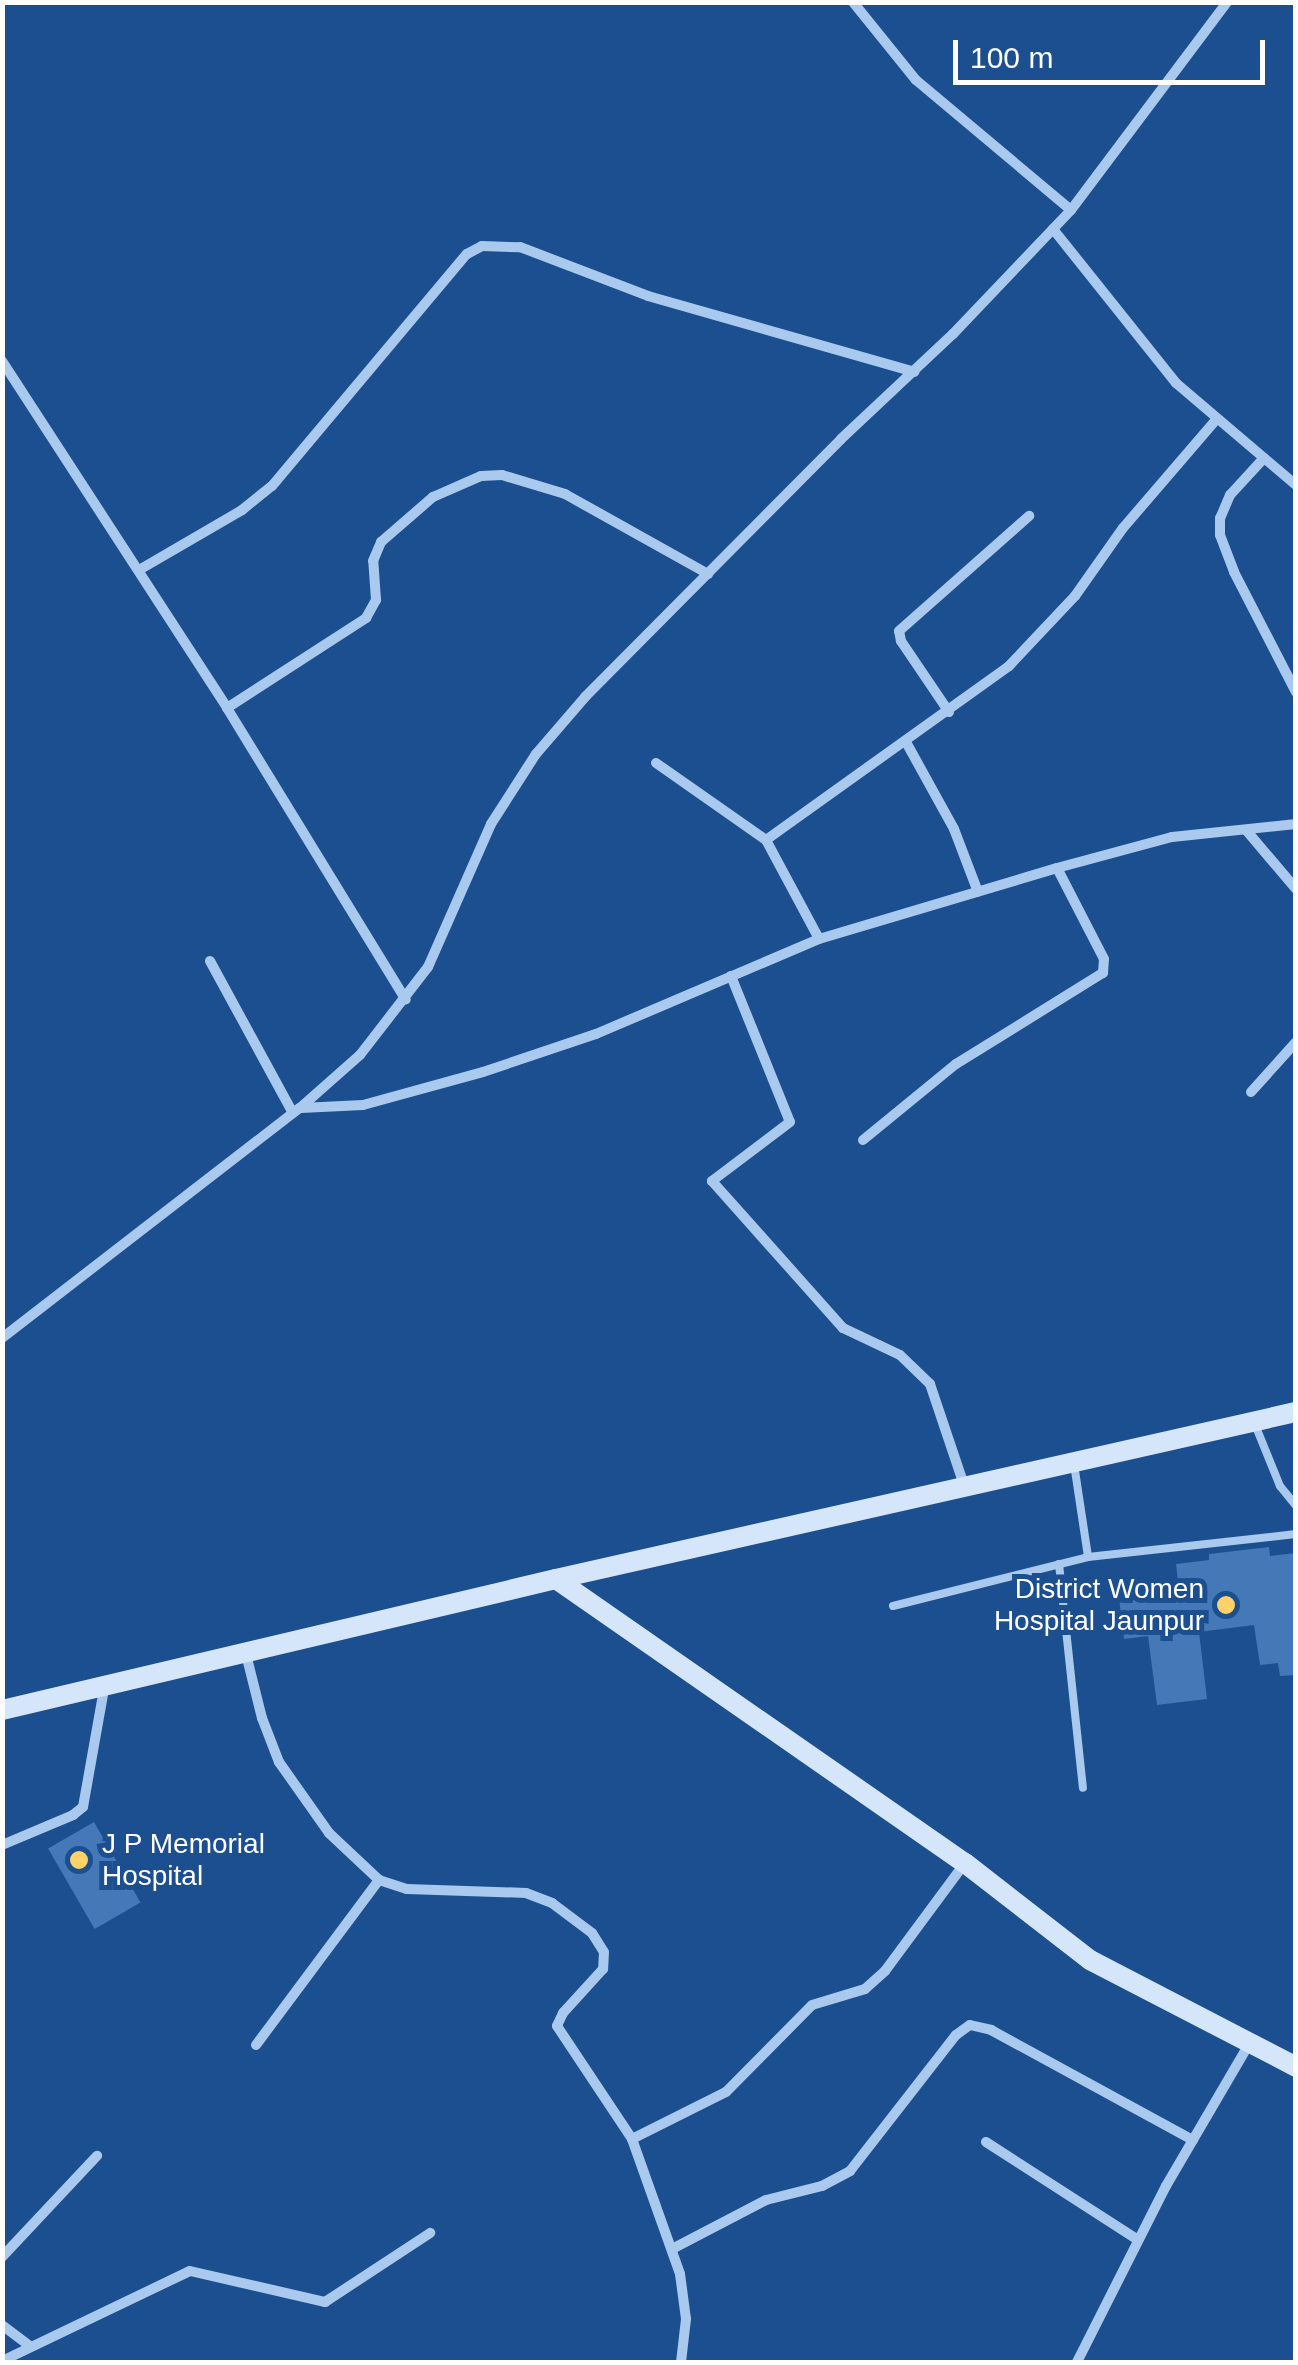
<!DOCTYPE html>
<style>
body{margin:0}
#map{position:relative;width:1298px;height:2365px;overflow:hidden;background:#1b4f8f;font-family:Arial,sans-serif}
div>[style]{position:absolute}
[style*='--x']{left:calc(var(--x)*1px);top:calc(var(--y)*1px);width:calc(var(--w)*1px);rotate:calc(var(--a)*1deg)}
.building>*{inset:0;background:#4478b7;transform-origin:0 0}
.lane>*{height:8px;margin:-4px;padding:0 4px;transform-origin:4px;border-radius:4px;background:#a9c9ee}
.street>*{height:10px;margin:-5px;padding:0 5px;transform-origin:5px;border-radius:5px;background:#a9c9ee}
.secondary>*{height:20px;margin:-10px;padding:0 10px;transform-origin:10px;border-radius:10px;background:#d6e6fa}
.dots>*{width:28px;height:28px;translate:-50% -50%;box-sizing:border-box;border:5px solid #1b4f8f;border-radius:50%}
span{translate:-50% -50%;white-space:nowrap;text-align:center;line-height:1.15;-webkit-text-stroke:10px #1b4f8f;paint-order:stroke}
.poi-label{font-size:28px;color:#fff}
.right{translate:-100% -50%;text-align:right}
.left{translate:0 -50%;text-align:left}
.frame{position:absolute;inset:0;border:5px solid #fff;pointer-events:none}
.scale{position:absolute;left:953px;top:40px;width:312px;height:45px;box-sizing:border-box;border:5px solid #fff;border-top:0;padding-left:12px;font-size:30px;line-height:35px;white-space:nowrap;color:#fff;-webkit-text-stroke:8px #1b4f8f;paint-order:stroke}
</style>
<div id="map">
<div class="building">
<div style="clip-path:polygon(1269px 1547px,1270px 1556px,1296px 1553px,1296px 1675px,1280px 1676px,1278px 1663px,1260px 1665px,1254px 1625px,1199px 1632px,1207px 1699px,1157px 1705px,1148px 1636px,1124px 1639px,1118px 1590px,1178px 1582px,1176px 1564px,1209px 1560px,1209px 1554px)"></div>
<div style="left:94px;top:1822px;width:93px;height:53px;rotate:60deg"></div>
</div>
<div class="lane">
<div style="--x:1254;--y:1422;--w:69;--a:67.9"></div>
<div style="--x:1280;--y:1486;--w:26;--a:51"></div>
<div style="--x:1074;--y:1464;--w:94;--a:81.4"></div>
<div style="--x:1059;--y:1564;--w:225;--a:83.9"></div>
<div style="--x:893;--y:1606;--w:201;--a:-14.1"></div>
<div style="--x:1088;--y:1557;--w:209;--a:-6.3"></div>
</div>
<div class="street">
<div style="--x:853;--y:2;--w:100;--a:51.1"></div>
<div style="--x:916;--y:80;--w:202;--a:40"></div>
<div style="--x:1053;--y:229;--w:197;--a:51.4"></div>
<div style="--x:1176;--y:383;--w:157;--a:40.4"></div>
<div style="--x:2;--y:361;--w:414;--a:57"></div>
<div style="--x:227;--y:708;--w:342;--a:58.5"></div>
<div style="--x:1264;--y:458;--w:50;--a:132.6"></div>
<div style="--x:1230;--y:495;--w:25;--a:113"></div>
<div style="--x:1220;--y:518;--w:17;--a:90"></div>
<div style="--x:1220;--y:535;--w:40;--a:69"></div>
<div style="--x:1234;--y:572;--w:135;--a:62.7"></div>
<div style="--x:139;--y:570;--w:119;--a:-30.2"></div>
<div style="--x:242;--y:510;--w:38;--a:-39"></div>
<div style="--x:272;--y:486;--w:303;--a:-50"></div>
<div style="--x:467;--y:254;--w:17;--a:-28"></div>
<div style="--x:482;--y:246;--w:38;--a:2"></div>
<div style="--x:520;--y:247;--w:137;--a:20.9"></div>
<div style="--x:648;--y:296;--w:277;--a:15.9"></div>
<div style="--x:227;--y:708;--w:166;--a:-32.9"></div>
<div style="--x:366;--y:618;--w:21;--a:-61"></div>
<div style="--x:376;--y:600;--w:39;--a:-94"></div>
<div style="--x:373;--y:561;--w:21;--a:-67"></div>
<div style="--x:381;--y:542;--w:69;--a:-40.9"></div>
<div style="--x:433;--y:497;--w:52;--a:-23.6"></div>
<div style="--x:481;--y:476;--w:21;--a:-3"></div>
<div style="--x:502;--y:475;--w:66;--a:16.8"></div>
<div style="--x:565;--y:494;--w:164;--a:29.2"></div>
<div style="--x:949;--y:712;--w:86;--a:-124.1"></div>
<div style="--x:901;--y:641;--w:10;--a:-101"></div>
<div style="--x:899;--y:631;--w:174;--a:-41.5"></div>
<div style="--x:906;--y:742;--w:99;--a:61.1"></div>
<div style="--x:954;--y:829;--w:67;--a:69.1"></div>
<div style="--x:656;--y:763;--w:134;--a:35"></div>
<div style="--x:766;--y:840;--w:112;--a:61.8"></div>
<div style="--x:1246;--y:830;--w:77;--a:49.7"></div>
<div style="--x:766;--y:840;--w:299;--a:-35.6"></div>
<div style="--x:1009;--y:666;--w:96;--a:-46.7"></div>
<div style="--x:1075;--y:596;--w:83;--a:-54.8"></div>
<div style="--x:1123;--y:528;--w:143;--a:-49.3"></div>
<div style="--x:210;--y:961;--w:173;--a:61.4"></div>
<div style="--x:731;--y:976;--w:157;--a:68"></div>
<div style="--x:790;--y:1122;--w:98;--a:142.9"></div>
<div style="--x:712;--y:1181;--w:197;--a:48.3"></div>
<div style="--x:843;--y:1328;--w:63;--a:25.3"></div>
<div style="--x:900;--y:1355;--w:42;--a:44"></div>
<div style="--x:930;--y:1384;--w:107;--a:71.4"></div>
<div style="--x:1251;--y:1092;--w:67;--a:-48"></div>
<div style="--x:301;--y:1108;--w:62;--a:-2.8"></div>
<div style="--x:363;--y:1105;--w:124;--a:-15.4"></div>
<div style="--x:483;--y:1072;--w:119;--a:-18.6"></div>
<div style="--x:596;--y:1034;--w:242;--a:-23.1"></div>
<div style="--x:819;--y:939;--w:248;--a:-16.6"></div>
<div style="--x:1057;--y:868;--w:119;--a:-15.1"></div>
<div style="--x:1172;--y:837;--w:125;--a:-6"></div>
<div style="--x:863;--y:1140;--w:120;--a:-39.3"></div>
<div style="--x:956;--y:1064;--w:173;--a:-31.8"></div>
<div style="--x:1103;--y:973;--w:14;--a:-86"></div>
<div style="--x:1104;--y:959;--w:102;--a:-117.3"></div>
<div style="--x:2;--y:1338;--w:376;--a:-37.7"></div>
<div style="--x:300;--y:1108;--w:80;--a:-41.5"></div>
<div style="--x:360;--y:1055;--w:111;--a:-52.3"></div>
<div style="--x:428;--y:967;--w:156;--a:-66.2"></div>
<div style="--x:491;--y:824;--w:83;--a:-57.3"></div>
<div style="--x:536;--y:754;--w:75;--a:-49.3"></div>
<div style="--x:585;--y:697;--w:363;--a:-45.2"></div>
<div style="--x:841;--y:439;--w:154;--a:-43.2"></div>
<div style="--x:953;--y:334;--w:171;--a:-46.4"></div>
<div style="--x:1071;--y:210;--w:260;--a:-53.1"></div>
<div style="--x:246;--y:1654;--w:66;--a:76"></div>
<div style="--x:262;--y:1718;--w:47;--a:68.9"></div>
<div style="--x:279;--y:1762;--w:87;--a:54.8"></div>
<div style="--x:329;--y:1833;--w:69;--a:43.2"></div>
<div style="--x:379;--y:1880;--w:29;--a:18"></div>
<div style="--x:407;--y:1889;--w:119;--a:1.9"></div>
<div style="--x:526;--y:1893;--w:28;--a:21"></div>
<div style="--x:552;--y:1903;--w:50;--a:36.9"></div>
<div style="--x:592;--y:1933;--w:22;--a:58"></div>
<div style="--x:604;--y:1952;--w:17;--a:93"></div>
<div style="--x:603;--y:1969;--w:59;--a:132.3"></div>
<div style="--x:563;--y:2013;--w:14;--a:115"></div>
<div style="--x:557;--y:2026;--w:136;--a:56.4"></div>
<div style="--x:632;--y:2139;--w:143;--a:70.4"></div>
<div style="--x:680;--y:2274;--w:45;--a:82.4"></div>
<div style="--x:686;--y:2319;--w:43;--a:96.6"></div>
<div style="--x:2;--y:1845;--w:77;--a:-22.9"></div>
<div style="--x:73;--y:1815;--w:13;--a:-39"></div>
<div style="--x:83;--y:1807;--w:120;--a:-79.9"></div>
<div style="--x:256;--y:2045;--w:206;--a:-53.3"></div>
<div style="--x:632;--y:2139;--w:105;--a:-26.6"></div>
<div style="--x:726;--y:2092;--w:122;--a:-45.3"></div>
<div style="--x:812;--y:2005;--w:55;--a:-16.8"></div>
<div style="--x:865;--y:1989;--w:27;--a:-42"></div>
<div style="--x:885;--y:1971;--w:134;--a:-53.5"></div>
<div style="--x:986;--y:2142;--w:181;--a:32.8"></div>
<div style="--x:672;--y:2249;--w:106;--a:-27.5"></div>
<div style="--x:766;--y:2200;--w:58;--a:-14"></div>
<div style="--x:822;--y:2186;--w:32;--a:-28"></div>
<div style="--x:850;--y:2171;--w:172;--a:-52.1"></div>
<div style="--x:956;--y:2035;--w:17;--a:-36"></div>
<div style="--x:970;--y:2025;--w:22;--a:13"></div>
<div style="--x:991;--y:2030;--w:230;--a:28.6"></div>
<div style="--x:2;--y:2257;--w:139;--a:-46.8"></div>
<div style="--x:2;--y:2325;--w:36;--a:37"></div>
<div style="--x:2;--y:2361;--w:208;--a:-25.6"></div>
<div style="--x:190;--y:2271;--w:139;--a:12.9"></div>
<div style="--x:325;--y:2302;--w:126;--a:-33.3"></div>
<div style="--x:1077;--y:2362;--w:197;--a:-63.2"></div>
<div style="--x:1166;--y:2186;--w:164;--a:-59.7"></div>
</div>
<div class="secondary">
<div style="--x:556;--y:1579;--w:759;--a:-12.72"></div>
<div style="--x:2;--y:1710;--w:569;--a:-13.3"></div>
<div style="--x:556;--y:1579;--w:498;--a:34.8"></div>
<div style="--x:965;--y:1863;--w:158;--a:37.8"></div>
<div style="--x:1090;--y:1960;--w:232;--a:27.4"></div>
</div>
<div class="dots">
<div style="left:1226px;top:1605px;background:#ffd166"></div>
<div style="left:79px;top:1860px;background:#ffd166"></div>
</div>
<div class="poi-label">
<span class="right" style="left:1204px;top:1605px">District Women<br>Hospital Jaunpur</span>
<span class="left" style="left:102px;top:1860px">J P Memorial<br>Hospital</span>
</div>
<div class="frame"></div>
<div class="scale">100 m</div>
</div>
